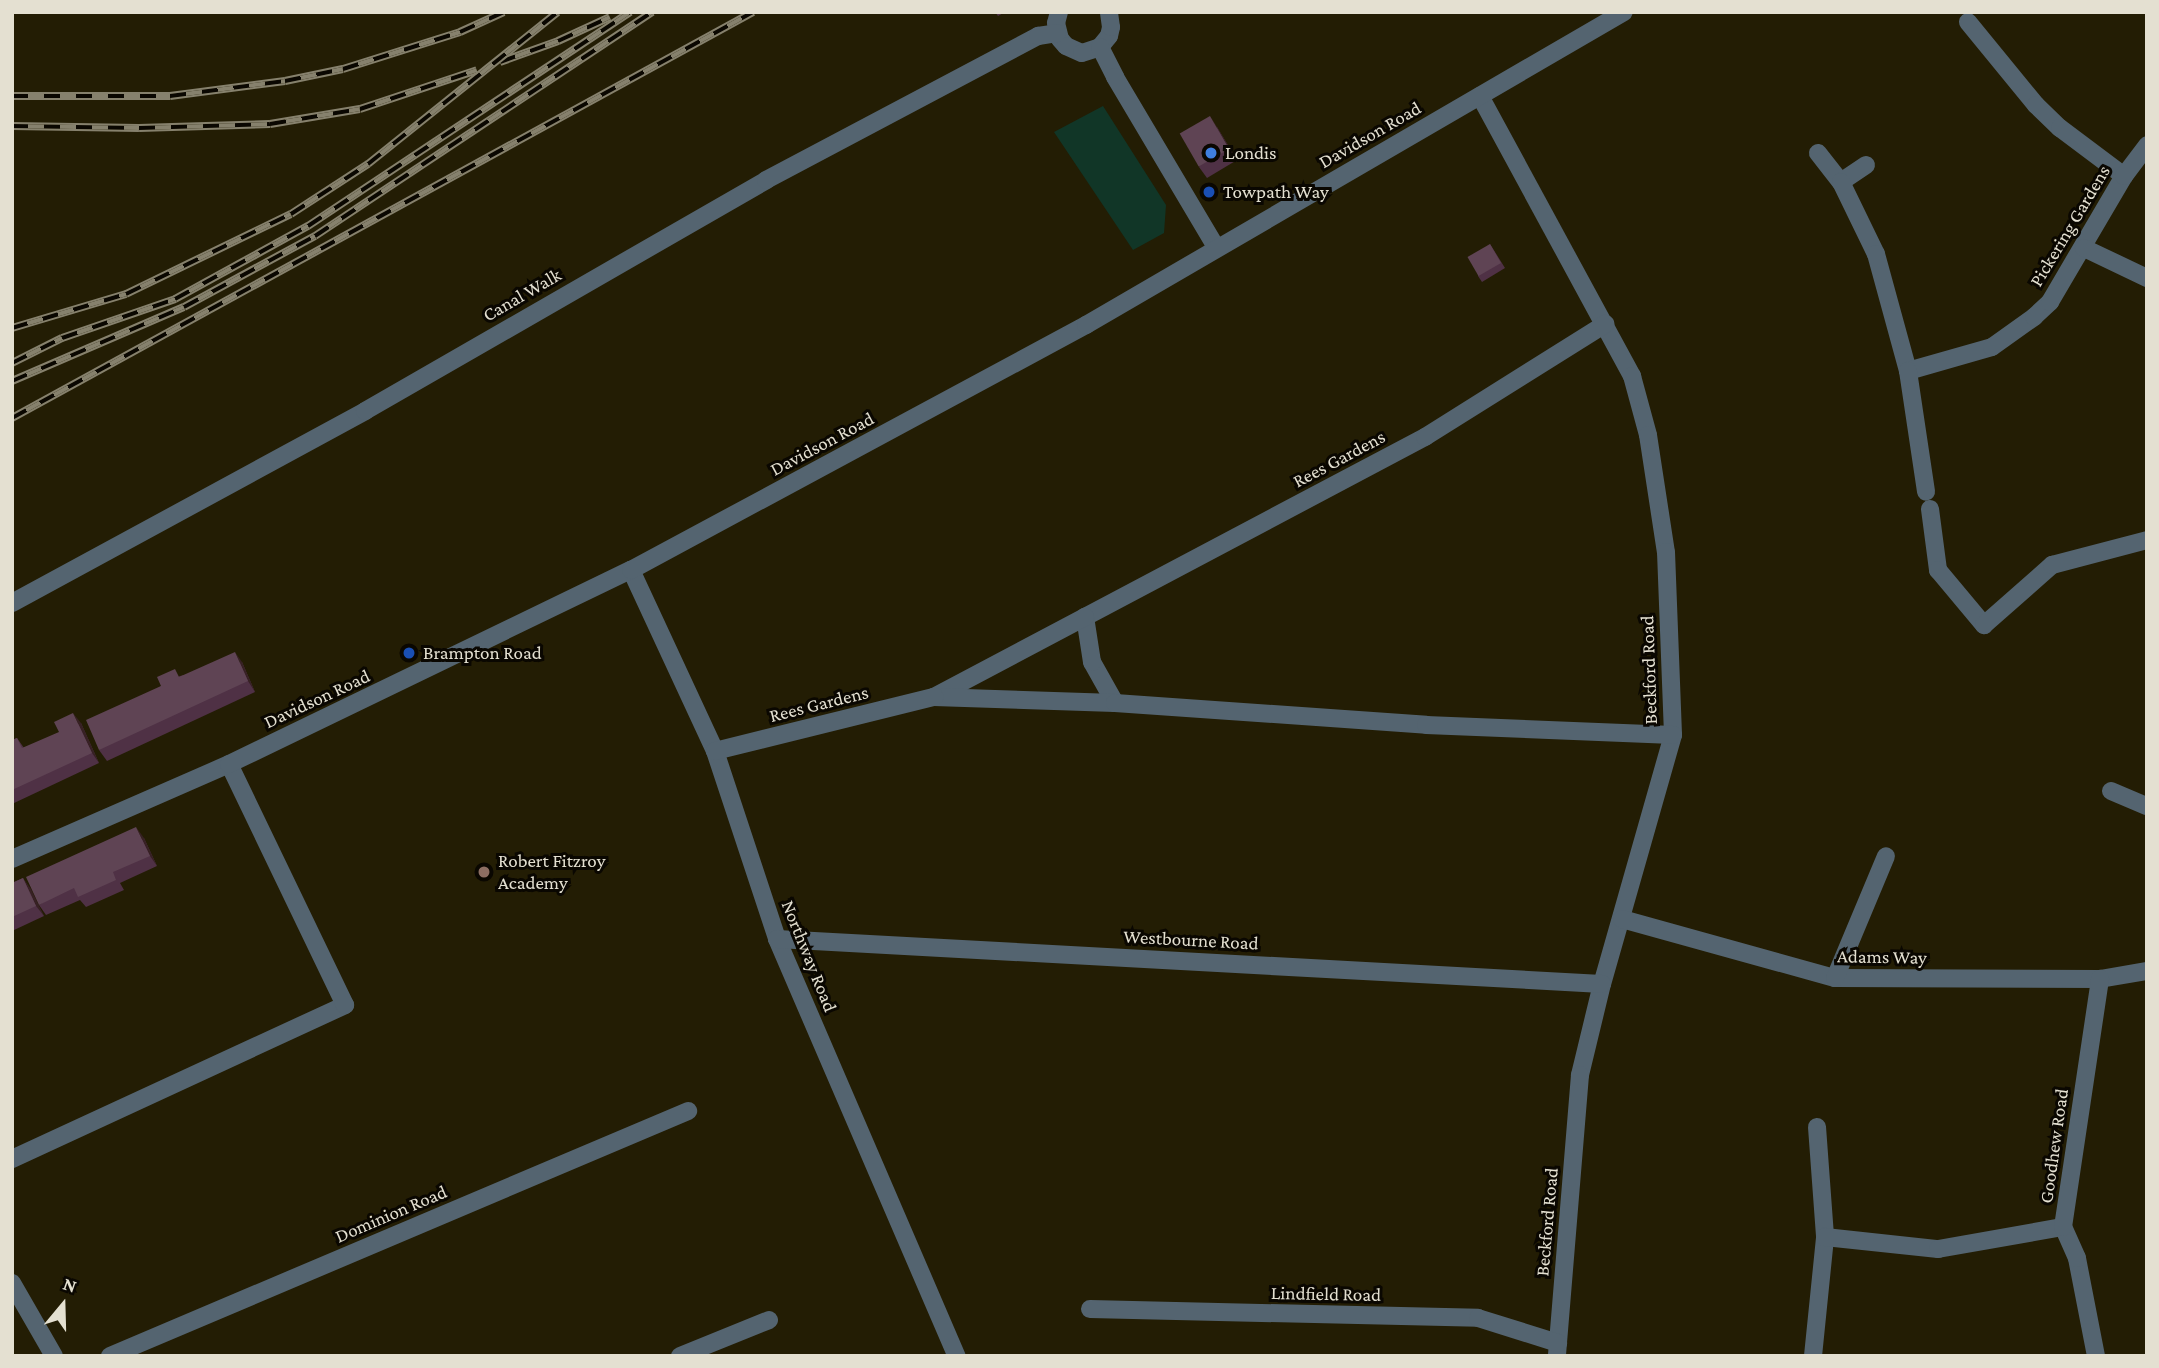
<!DOCTYPE html>
<style>
body{margin:0}
#map{position:relative;width:2159px;height:1368px;overflow:hidden;background:#231d04;font-family:"Crimson Pro",serif}
div>[style]{position:absolute}
[style*='--x']{left:calc(var(--x)*1px);top:calc(var(--y)*1px);width:calc(var(--w)*1px);rotate:calc(var(--a)*1deg)}
.green>*{inset:0;background:#113627}
.minor>*{height:18px;margin:-9px;padding:0 9px;transform-origin:9px;border-radius:9px;background:#546470}
.tertiary>*{height:18px;margin:-9px;padding:0 9px;transform-origin:9px;border-radius:9px;background:#546470}
.rail>*{height:8px;margin-top:-4px;transform-origin:0;background:repeating-linear-gradient(90deg,#0a0701 0 16px,#86816d 0 32px);box-sizing:border-box;border-block:2px solid #86816d}
.wall>*{inset:0;background:#4f3145}
.shaded-wall>*{inset:0;background:#372124}
.building>*{inset:0;background:#5f4454;transform-origin:0 0}
.dots>*{width:19px;height:19px;translate:-50% -50%;box-sizing:border-box;border:4px solid #0a0701;border-radius:50%}
span{translate:-50% -50%;white-space:nowrap;text-align:center;line-height:1.15;-webkit-text-stroke:6px #0a0701;paint-order:stroke}
.street-label{font-size:19px;color:#e4e0d1}
.poi-label{font-size:19px;color:#e4e0d1}
.left{translate:0 -50%;text-align:left}
.frame{position:absolute;inset:0;border:14px solid #e4e0d1;pointer-events:none}
.north{position:absolute;left:28px;top:1270px;width:70px;height:70px;-webkit-text-stroke:5px #0a0701;paint-order:stroke;rotate:19deg;font-size:19px;font-weight:700;line-height:28px;text-align:center;color:#e4e0d1}
.north::after{content:'';display:block;margin:auto;width:24px;height:32px;background:#e4e0d1;clip-path:polygon(50% 0,100% 100%,50% 72%,0 100%)}
</style>
<div id="map">
<div class="green">
<div style="clip-path:polygon(1103px 106px,1166px 205px,1164px 233px,1133px 250px,1054px 132px)"></div>
</div>
<div class="minor">
<div style="--x:1059;--y:12;--w:11;--a:105"></div>
<div style="--x:1056;--y:23;--w:16;--a:76"></div>
<div style="--x:1060;--y:39;--w:9;--a:49"></div>
<div style="--x:1066;--y:46;--w:17;--a:24"></div>
<div style="--x:1082;--y:53;--w:19;--a:-18"></div>
<div style="--x:1100;--y:47;--w:14;--a:-51"></div>
<div style="--x:1109;--y:36;--w:9;--a:-77"></div>
<div style="--x:1111;--y:27;--w:15;--a:-98"></div>
<div style="--x:1968;--y:22;--w:107;--a:50.7"></div>
<div style="--x:2036;--y:105;--w:33;--a:44"></div>
<div style="--x:2060;--y:128;--w:80;--a:36.9"></div>
<div style="--x:1100;--y:47;--w:34;--a:63"></div>
<div style="--x:1115;--y:77;--w:198;--a:59.3"></div>
<div style="--x:1480;--y:96;--w:319;--a:61.5"></div>
<div style="--x:1632;--y:376;--w:61;--a:74.8"></div>
<div style="--x:1648;--y:435;--w:118;--a:81.3"></div>
<div style="--x:1666;--y:552;--w:183;--a:87.8"></div>
<div style="--x:1673;--y:735;--w:259;--a:105.9"></div>
<div style="--x:1602;--y:984;--w:94;--a:103.6"></div>
<div style="--x:1580;--y:1075;--w:282;--a:94.7"></div>
<div style="--x:1818;--y:153;--w:37;--a:52"></div>
<div style="--x:1866;--y:165;--w:30;--a:146"></div>
<div style="--x:1841;--y:182;--w:80;--a:64.1"></div>
<div style="--x:1876;--y:254;--w:121;--a:74.7"></div>
<div style="--x:1908;--y:371;--w:87;--a:-15.9"></div>
<div style="--x:1992;--y:347;--w:52;--a:-35.5"></div>
<div style="--x:2034;--y:317;--w:22;--a:-43"></div>
<div style="--x:2050;--y:302;--w:146;--a:-59.6"></div>
<div style="--x:2124;--y:176;--w:39;--a:-53"></div>
<div style="--x:2084;--y:248;--w:70;--a:25.5"></div>
<div style="--x:1908;--y:371;--w:122;--a:81.5"></div>
<div style="--x:1930;--y:509;--w:62;--a:82.5"></div>
<div style="--x:1938;--y:570;--w:72;--a:50.1"></div>
<div style="--x:1984;--y:625;--w:91;--a:-41.4"></div>
<div style="--x:2052;--y:565;--w:98;--a:-14.7"></div>
<div style="--x:631;--y:570;--w:200;--a:65.1"></div>
<div style="--x:715;--y:751;--w:198;--a:71.7"></div>
<div style="--x:777;--y:939;--w:454;--a:66.7"></div>
<div style="--x:12;--y:603;--w:402;--a:-28.5"></div>
<div style="--x:365;--y:411;--w:463;--a:-29.9"></div>
<div style="--x:766;--y:180;--w:308;--a:-27.9"></div>
<div style="--x:1038;--y:36;--w:19;--a:-9"></div>
<div style="--x:1085;--y:617;--w:385;--a:-27.9"></div>
<div style="--x:1425;--y:437;--w:213;--a:-32.1"></div>
<div style="--x:1115;--y:703;--w:47;--a:-119.3"></div>
<div style="--x:1092;--y:662;--w:46;--a:-98.8"></div>
<div style="--x:1085;--y:617;--w:171;--a:152.1"></div>
<div style="--x:934;--y:697;--w:181;--a:1.9"></div>
<div style="--x:1115;--y:703;--w:312;--a:4"></div>
<div style="--x:1426;--y:725;--w:247;--a:2.3"></div>
<div style="--x:715;--y:751;--w:226;--a:-13.9"></div>
<div style="--x:2111;--y:791;--w:39;--a:23"></div>
<div style="--x:1622;--y:919;--w:221;--a:15.5"></div>
<div style="--x:1835;--y:978;--w:265;--a:0.2"></div>
<div style="--x:2100;--y:979;--w:48;--a:-9.7"></div>
<div style="--x:777;--y:939;--w:826;--a:3.12"></div>
<div style="--x:1835;--y:978;--w:132;--a:-67.3"></div>
<div style="--x:1817;--y:1127;--w:110;--a:85.8"></div>
<div style="--x:12;--y:1159;--w:367;--a:-24.8"></div>
<div style="--x:345;--y:1005;--w:267;--a:-115.7"></div>
<div style="--x:12;--y:1283;--w:84;--a:60.1"></div>
<div style="--x:1090;--y:1309;--w:388;--a:1.3"></div>
<div style="--x:1478;--y:1318;--w:84;--a:17.4"></div>
<div style="--x:110;--y:1356;--w:628;--a:-22.97"></div>
<div style="--x:680;--y:1356;--w:96;--a:-22"></div>
<div style="--x:1813;--y:1356;--w:120;--a:-84.2"></div>
<div style="--x:1825;--y:1237;--w:114;--a:6.1"></div>
<div style="--x:1938;--y:1249;--w:127;--a:-10"></div>
<div style="--x:2096;--y:1356;--w:100;--a:-101"></div>
<div style="--x:2077;--y:1258;--w:34;--a:-114"></div>
<div style="--x:2063;--y:1227;--w:251;--a:-81.5"></div>
</div>
<div class="tertiary">
<div style="--x:12;--y:859;--w:237;--a:-23.6"></div>
<div style="--x:229;--y:764;--w:446;--a:-25.8"></div>
<div style="--x:631;--y:570;--w:517;--a:-28.3"></div>
<div style="--x:1086;--y:325;--w:622;--a:-30.19"></div>
</div>
<div class="rail">
<div style="--x:500;--y:62;--w:62;--a:-19.9"></div>
<div style="--x:558;--y:41;--w:57;--a:-24.8"></div>
<div style="--x:12;--y:96;--w:158;--a:0"></div>
<div style="--x:170;--y:96;--w:116;--a:-7.4"></div>
<div style="--x:285;--y:81;--w:59;--a:-11.7"></div>
<div style="--x:343;--y:69;--w:123;--a:-17.5"></div>
<div style="--x:460;--y:32;--w:48;--a:-24.4"></div>
<div style="--x:12;--y:126;--w:127;--a:0.9"></div>
<div style="--x:139;--y:128;--w:131;--a:-1.7"></div>
<div style="--x:270;--y:124;--w:91;--a:-9.5"></div>
<div style="--x:360;--y:109;--w:123;--a:-18.4"></div>
<div style="--x:12;--y:328;--w:119;--a:-16.6"></div>
<div style="--x:126;--y:294;--w:183;--a:-25.9"></div>
<div style="--x:291;--y:214;--w:92;--a:-33"></div>
<div style="--x:368;--y:164;--w:243;--a:-38.7"></div>
<div style="--x:12;--y:363;--w:56;--a:-26.6"></div>
<div style="--x:62;--y:338;--w:120;--a:-19"></div>
<div style="--x:175;--y:299;--w:152;--a:-28.8"></div>
<div style="--x:308;--y:226;--w:387;--a:-33.6"></div>
<div style="--x:12;--y:381;--w:187;--a:-23.3"></div>
<div style="--x:184;--y:307;--w:149;--a:-28.5"></div>
<div style="--x:315;--y:236;--w:405;--a:-33.6"></div>
<div style="--x:12;--y:418;--w:845;--a:-28.72"></div>
</div>
<div class="wall">
<div style="clip-path:polygon(995px 12px,1005px 12px,998px 16px)"></div>
<div style="clip-path:polygon(1217px 127px,1237px 160px,1207px 178px,1199px 167px)"></div>
<div style="clip-path:polygon(1490px 244px,1505px 268px,1482px 282px,1478px 276px)"></div>
<div style="clip-path:polygon(242px 662px,255px 692px,107px 761px,99px 750px,161px 686px,180px 676px)"></div>
<div style="clip-path:polygon(81px 723px,99px 763px,12px 804px,12px 740px,17px 738px,24px 748px)"></div>
<div style="clip-path:polygon(144px 838px,157px 866px,120px 883px,124px 890px,86px 907px,80px 900px,46px 915px,39px 905px)"></div>
<div style="clip-path:polygon(23px 878px,44px 916px,12px 931px,12px 883px)"></div>
</div>
<div class="shaded-wall">
<div style="clip-path:polygon(1210px 116px,1217px 127px,1237px 160px,1229px 149px)"></div>
<div style="clip-path:polygon(235px 652px,242px 662px,255px 692px,248px 681px)"></div>
<div style="clip-path:polygon(73px 713px,81px 723px,99px 763px,92px 753px)"></div>
<div style="clip-path:polygon(136px 827px,144px 838px,157px 866px,150px 856px)"></div>
<div style="clip-path:polygon(23px 878px,31px 889px,44px 916px,36px 906px)"></div>
</div>
<div class="building">
<div style="left:1210px;top:116px;width:38px;height:35px;rotate:60deg"></div>
<div style="left:1490px;top:244px;width:22px;height:26px;rotate:60deg"></div>
<div style="clip-path:polygon(235px 652px,248px 681px,99px 750px,86px 720px,161px 686px,157px 677px,175px 669px,179px 677px)"></div>
<div style="clip-path:polygon(73px 713px,92px 753px,12px 790px,12px 740px,17px 738px,22px 748px,59px 732px,54px 722px)"></div>
<div style="clip-path:polygon(136px 827px,150px 856px,113px 872px,116px 880px,78px 897px,74px 888px,39px 905px,26px 877px)"></div>
<div style="clip-path:polygon(23px 878px,36px 906px,12px 917px,12px 883px)"></div>
</div>
<div class="dots">
<div style="left:1211px;top:153px;background:#3f7fe0"></div>
<div style="left:1209px;top:192px;background:#1a4fb4"></div>
<div style="left:409px;top:653px;background:#1a4fb4"></div>
<div style="left:484px;top:872px;background:#8d6e63"></div>
</div>
<div class="street-label">
<span style="left:1370px;top:135px;rotate:-30deg">Davidson Road</span>
<span style="left:2070px;top:226px;rotate:-59deg">Pickering Gardens</span>
<span style="left:522px;top:295px;rotate:-30deg">Canal Walk</span>
<span style="left:822px;top:444px;rotate:-28deg">Davidson Road</span>
<span style="left:1339px;top:459px;rotate:-28deg">Rees Gardens</span>
<span style="left:1649px;top:670px;rotate:-92deg">Beckford Road</span>
<span style="left:317px;top:699px;rotate:-25deg">Davidson Road</span>
<span style="left:819px;top:704px;rotate:-14deg">Rees Gardens</span>
<span style="left:1191px;top:940px;rotate:3deg">Westbourne Road</span>
<span style="left:809px;top:956px;rotate:68deg">Northway Road</span>
<span style="left:1882px;top:957px;rotate:1deg">Adams Way</span>
<span style="left:2054px;top:1146px;rotate:-82deg">Goodhew Road</span>
<span style="left:391px;top:1214px;rotate:-23deg">Dominion Road</span>
<span style="left:1547px;top:1222px;rotate:-85deg">Beckford Road</span>
<span style="left:1326px;top:1294px;rotate:1deg">Lindfield Road</span>
</div>
<div class="poi-label">
<span class="left" style="left:1225px;top:153px">Londis</span>
<span class="left" style="left:1223px;top:192px">Towpath Way</span>
<span class="left" style="left:423px;top:653px">Brampton Road</span>
<span class="left" style="left:498px;top:872px">Robert Fitzroy<br>Academy</span>
</div>
<div class="frame"></div>
<div class="north">N</div>
</div>
